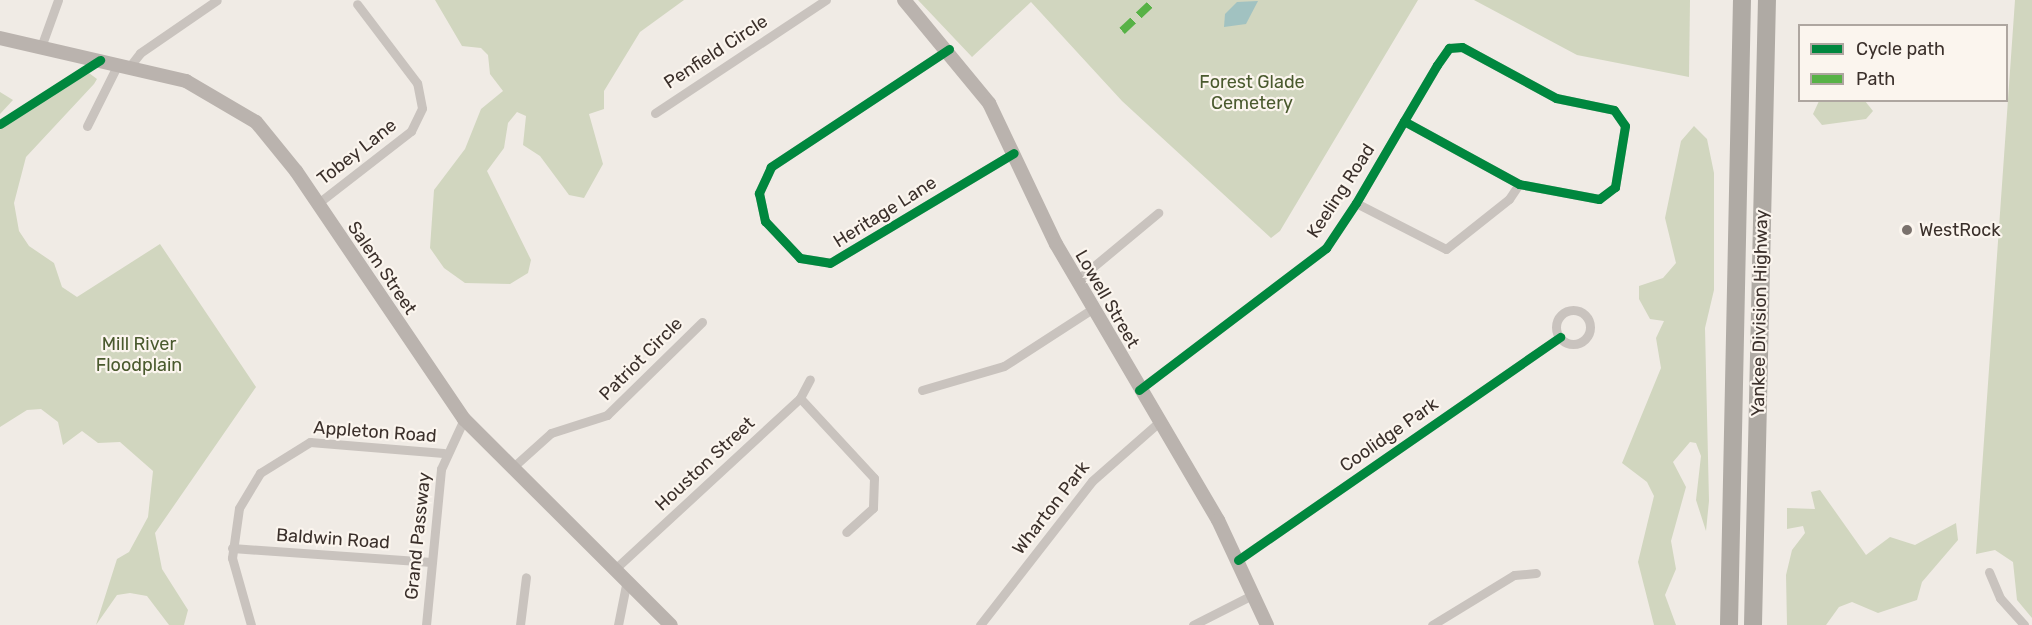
<!DOCTYPE html>
<style>
body{margin:0}
#map{position:relative;width:2032px;height:625px;overflow:hidden;background:#f0ebe5;font-family:Rubik,sans-serif}
div>[style]{position:absolute}
[style*='--x']{left:calc(var(--x)*1px);top:calc(var(--y)*1px);width:calc(var(--w)*1px);rotate:calc(var(--a)*1deg)}
.green>*{inset:0;background:#d1d6bf}
.water>*{inset:0;background:#a1c2c1}
.street>*{height:9px;margin:-4.5px;padding:0 4.5px;transform-origin:4.5px;border-radius:4.5px;background:#c9c3be}
.street>.ring{margin:-4.5px;padding:0;box-sizing:content-box;background:none;border:9px solid #c9c3be;border-radius:50%}
.secondary>*{height:14px;margin:-7px;padding:0 7px;transform-origin:7px;border-radius:7px;background:#bab3ae}
.highway>*{height:18px;margin:-9px;padding:0 9px;transform-origin:9px;border-radius:9px;background:#afaaa4}
.quiet>*{height:8px;margin-top:-4px;transform-origin:0;background:repeating-linear-gradient(90deg,#57b246 0 15px,transparent 0 23px)}
.cycleway>*{height:9px;margin:-4.5px;padding:0 4.5px;transform-origin:4.5px;border-radius:4.5px;background:#00873e}
.dots>*{width:16px;height:16px;translate:-50% -50%;box-sizing:border-box;border:3px solid #fbf5ee;border-radius:50%}
span{translate:-50% -50%;white-space:nowrap;text-align:center;line-height:1.15;-webkit-text-stroke:4.5px #fbf5ee;paint-order:stroke}
.street-label{font-size:18px;color:#3b302b}
.park-label{font-size:18px;color:#4a5a2e}
.poi-label{font-size:18px;color:#3b302b}
.left{translate:0 -50%;text-align:left}
.legend{position:absolute;left:1798px;top:24px;width:210px;height:78px;box-sizing:border-box;background:#fbf5ee;border:2px solid #aea6a0;margin:0;padding:8px 10px;list-style:none;font-size:18px;color:#3b302b}
.legend li{display:flex;align-items:center;gap:12px;height:30px}
.legend b{width:30px;border:2px solid #aea6a0}
</style>
<div id="map">
<div class="green">
<div style="clip-path:polygon(435px 0,684px 0,640px 32px,604px 91px,604px 109px,589px 114px,603px 164px,584px 198px,569px 195px,540px 156px,523px 145px,526px 116px,517px 112px,508px 123px,504px 148px,487px 171px,531px 260px,528px 273px,510px 284px,465px 283px,444px 268px,430px 248px,434px 190px,465px 149px,481px 109px,503px 91px,490px 74px,488px 55px,481px 48px,462px 46px)"></div>
<div style="clip-path:polygon(918px 0,1418px 0,1280px 231px,1271px 238px,1122px 101px,1031px 2px,972px 57px)"></div>
<div style="clip-path:polygon(1474px 0,1690px 0,1689px 77px,1577px 55px)"></div>
<div style="clip-path:polygon(2015px 0,2032px 0,2032px 618px,2017px 600px,2013px 562px,1995px 550px,1976px 554px)"></div>
<div style="clip-path:polygon(89px 73px,97px 79px,94px 84px,26px 157px,14px 203px,19px 231px,29px 246px,54px 263px,62px 287px,77px 297px,160px 244px,256px 387px,155px 533px,162px 569px,188px 610px,184px 625px,169px 625px,147px 596px,130px 593px,117px 595px,96px 625px,117px 559px,129px 552px,148px 517px,153px 471px,120px 442px,98px 443px,82px 431px,63px 445px,58px 422px,41px 409px,27px 410px,0 427px,0 128px)"></div>
<div style="clip-path:polygon(0 92px,13px 100px,0 114px)"></div>
<div style="clip-path:polygon(1819px 101px,1865px 101px,1873px 111px,1866px 119px,1822px 125px,1813px 114px)"></div>
<div style="clip-path:polygon(1694px 126px,1707px 139px,1714px 173px,1714px 290px,1705px 328px,1709px 501px,1706px 531px,1696px 500px,1701px 456px,1696px 443px,1690px 442px,1673px 462px,1686px 487px,1671px 541px,1676px 569px,1665px 595px,1676px 625px,1654px 625px,1638px 562px,1654px 496px,1647px 482px,1622px 463px,1661px 368px,1656px 338px,1664px 321px,1650px 319px,1639px 299px,1639px 286px,1663px 278px,1676px 263px,1665px 218px,1681px 141px)"></div>
<div style="clip-path:polygon(1820px 490px,1866px 555px,1890px 537px,1915px 545px,1956px 523px,1958px 540px,1922px 582px,1917px 600px,1878px 613px,1852px 602px,1839px 607px,1826px 625px,1787px 625px,1786px 575px,1792px 550px,1805px 533px,1803px 526px,1787px 529px,1787px 508px,1815px 509px,1811px 492px)"></div>
</div>
<div class="water">
<div style="clip-path:polygon(1258px 1px,1246px 24px,1224px 27px,1225px 14px,1237px 2px)"></div>
</div>
<div class="street">
<div style="--x:41;--y:47;--w:50;--a:-70.1"></div>
<div style="--x:949;--y:49;--w:214;--a:146.5"></div>
<div style="--x:771;--y:167;--w:29;--a:115"></div>
<div style="--x:759;--y:193;--w:29;--a:78"></div>
<div style="--x:765;--y:221;--w:51;--a:46.6"></div>
<div style="--x:800;--y:258;--w:30;--a:9"></div>
<div style="--x:830;--y:263;--w:214;--a:-30.9"></div>
<div style="--x:130;--y:66;--w:16;--a:-52"></div>
<div style="--x:140;--y:53;--w:93;--a:-34.5"></div>
<div style="--x:655;--y:113;--w:205;--a:-33.5"></div>
<div style="--x:87;--y:126;--w:69;--a:-63.4"></div>
<div style="--x:1356;--y:203;--w:101;--a:27.1"></div>
<div style="--x:1446;--y:249;--w:80;--a:-38.4"></div>
<div style="--x:1509;--y:199;--w:18;--a:-56"></div>
<div style="--x:317;--y:204;--w:119;--a:-37.8"></div>
<div style="--x:411;--y:131;--w:25;--a:-64"></div>
<div style="--x:422;--y:108;--w:25;--a:-101"></div>
<div style="--x:417;--y:83;--w:99;--a:-127.2"></div>
<div style="--x:1076;--y:281;--w:107;--a:-39.7"></div>
<div class="ring" style="left:1556px;top:310px;width:25px;height:25px"></div>
<div style="--x:922;--y:390;--w:85;--a:-16.3"></div>
<div style="--x:1004;--y:366;--w:105;--a:-32.9"></div>
<div style="--x:1139;--y:390;--w:235;--a:-37.2"></div>
<div style="--x:1326;--y:248;--w:54;--a:-56.3"></div>
<div style="--x:1356;--y:203;--w:95;--a:-59.7"></div>
<div style="--x:1404;--y:121;--w:65;--a:-59.5"></div>
<div style="--x:1437;--y:65;--w:21;--a:-55"></div>
<div style="--x:1449;--y:48;--w:13;--a:-4"></div>
<div style="--x:1462;--y:47;--w:107;--a:28.5"></div>
<div style="--x:1556;--y:98;--w:59;--a:11.7"></div>
<div style="--x:1614;--y:110;--w:19;--a:55"></div>
<div style="--x:1625;--y:126;--w:62;--a:99.3"></div>
<div style="--x:1615;--y:187;--w:20;--a:143"></div>
<div style="--x:1599;--y:199;--w:81;--a:-169.4"></div>
<div style="--x:1519;--y:184;--w:131;--a:-151.3"></div>
<div style="--x:800;--y:398;--w:109;--a:47.2"></div>
<div style="--x:874;--y:478;--w:30;--a:92"></div>
<div style="--x:873;--y:508;--w:36;--a:138"></div>
<div style="--x:512;--y:468;--w:52;--a:-41.9"></div>
<div style="--x:551;--y:433;--w:59;--a:-17.8"></div>
<div style="--x:607;--y:415;--w:133;--a:-44.4"></div>
<div style="--x:232;--y:548;--w:200;--a:4"></div>
<div style="--x:1238;--y:560;--w:392;--a:-34.7"></div>
<div style="--x:616;--y:568;--w:251;--a:-42.7"></div>
<div style="--x:800;--y:398;--w:21;--a:-62"></div>
<div style="--x:1989;--y:572;--w:28;--a:67"></div>
<div style="--x:2000;--y:598;--w:36;--a:48"></div>
<div style="--x:251;--y:625;--w:70;--a:-105.8"></div>
<div style="--x:232;--y:558;--w:50;--a:-82"></div>
<div style="--x:239;--y:508;--w:41;--a:-59"></div>
<div style="--x:260;--y:473;--w:59;--a:-31.8"></div>
<div style="--x:310;--y:442;--w:134;--a:4.7"></div>
<div style="--x:426;--y:625;--w:157;--a:-84.5"></div>
<div style="--x:441;--y:469;--w:55;--a:-65.3"></div>
<div style="--x:520;--y:625;--w:48;--a:-82.9"></div>
<div style="--x:618;--y:625;--w:46;--a:-78.7"></div>
<div style="--x:980;--y:625;--w:182;--a:-52.1"></div>
<div style="--x:1092;--y:481;--w:88;--a:-41.3"></div>
<div style="--x:1193;--y:625;--w:68;--a:-26.9"></div>
<div style="--x:1432;--y:625;--w:96;--a:-31.4"></div>
<div style="--x:1514;--y:575;--w:22;--a:-5"></div>
</div>
<div class="secondary">
<div style="--x:904;--y:0;--w:134;--a:50.5"></div>
<div style="--x:989;--y:103;--w:156;--a:64.6"></div>
<div style="--x:1056;--y:244;--w:320;--a:59.6"></div>
<div style="--x:1218;--y:520;--w:116;--a:65"></div>
<div style="--x:0;--y:38;--w:191;--a:13"></div>
<div style="--x:186;--y:81;--w:81;--a:30.4"></div>
<div style="--x:256;--y:122;--w:63;--a:50.8"></div>
<div style="--x:296;--y:171;--w:300;--a:55.9"></div>
<div style="--x:464;--y:419;--w:292;--a:44.9"></div>
</div>
<div class="highway">
<div style="--x:1729;--y:625;--w:625;--a:-88.81"></div>
<div style="--x:1753;--y:625;--w:625;--a:-88.72"></div>
</div>
<div class="quiet">
<div style="--x:1122;--y:31;--w:45;--a:-43.2"></div>
</div>
<div class="cycleway">
<div style="--x:949;--y:49;--w:214;--a:146.5"></div>
<div style="--x:771;--y:167;--w:29;--a:115"></div>
<div style="--x:759;--y:193;--w:29;--a:78"></div>
<div style="--x:765;--y:221;--w:51;--a:46.6"></div>
<div style="--x:800;--y:258;--w:30;--a:9"></div>
<div style="--x:830;--y:263;--w:214;--a:-30.9"></div>
<div style="--x:0;--y:124;--w:119;--a:-32.6"></div>
<div style="--x:1139;--y:390;--w:235;--a:-37.2"></div>
<div style="--x:1326;--y:248;--w:54;--a:-56.3"></div>
<div style="--x:1356;--y:203;--w:95;--a:-59.7"></div>
<div style="--x:1404;--y:121;--w:65;--a:-59.5"></div>
<div style="--x:1437;--y:65;--w:21;--a:-55"></div>
<div style="--x:1449;--y:48;--w:13;--a:-4"></div>
<div style="--x:1462;--y:47;--w:107;--a:28.5"></div>
<div style="--x:1556;--y:98;--w:59;--a:11.7"></div>
<div style="--x:1614;--y:110;--w:19;--a:55"></div>
<div style="--x:1625;--y:126;--w:62;--a:99.3"></div>
<div style="--x:1615;--y:187;--w:20;--a:143"></div>
<div style="--x:1599;--y:199;--w:81;--a:-169.4"></div>
<div style="--x:1519;--y:184;--w:131;--a:-151.3"></div>
<div style="--x:1238;--y:560;--w:392;--a:-34.7"></div>
</div>
<div class="dots">
<div style="left:1907px;top:230px;background:#7a716c"></div>
</div>
<div class="street-label">
<span style="left:716px;top:52px;rotate:-33deg">Penfield Circle</span>
<span style="left:357px;top:152px;rotate:-38deg">Tobey Lane</span>
<span style="left:1341px;top:191px;rotate:-57deg">Keeling Road</span>
<span style="left:885px;top:212px;rotate:-32deg">Heritage Lane</span>
<span style="left:382px;top:268px;rotate:56deg">Salem Street</span>
<span style="left:1107px;top:299px;rotate:60deg">Lowell Street</span>
<span style="left:1760px;top:313px;rotate:-89deg">Yankee Division Highway</span>
<span style="left:641px;top:359px;rotate:-45deg">Patriot Circle</span>
<span style="left:375px;top:432px;rotate:4deg">Appleton Road</span>
<span style="left:1389px;top:435px;rotate:-35deg">Coolidge Park</span>
<span style="left:705px;top:464px;rotate:-43deg">Houston Street</span>
<span style="left:1051px;top:508px;rotate:-52deg">Wharton Park</span>
<span style="left:418px;top:536px;rotate:-84deg">Grand Passway</span>
<span style="left:333px;top:539px;rotate:4deg">Baldwin Road</span>
</div>
<div class="park-label">
<span style="left:1252px;top:93px">Forest Glade<br>Cemetery</span>
<span style="left:139px;top:355px">Mill River<br>Floodplain</span>
</div>
<div class="poi-label">
<span class="left" style="left:1919px;top:230px">WestRock</span>
</div>
<ul class="legend">
<li><b style="height:8px;background:#00873e"></b>Cycle path</li>
<li><b style="height:8px;background:#57b246"></b>Path</li>
</ul>
</div>
